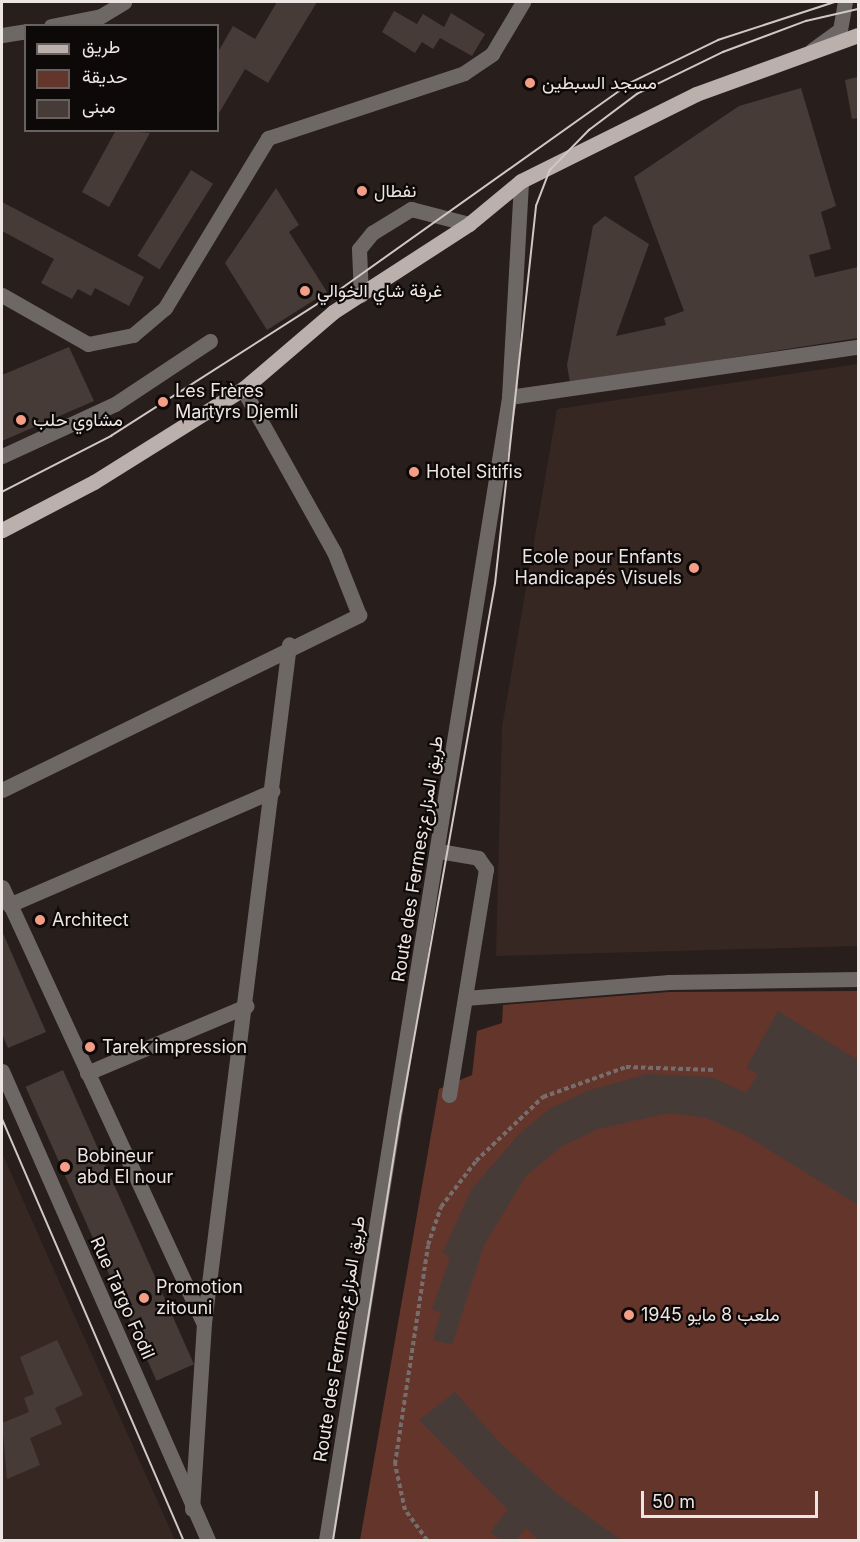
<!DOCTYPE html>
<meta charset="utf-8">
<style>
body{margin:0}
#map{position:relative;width:860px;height:1542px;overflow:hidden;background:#281e1b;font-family:Inter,Vazirmatn,sans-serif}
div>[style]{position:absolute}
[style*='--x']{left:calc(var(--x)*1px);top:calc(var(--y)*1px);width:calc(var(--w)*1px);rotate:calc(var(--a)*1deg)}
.built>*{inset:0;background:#372722}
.green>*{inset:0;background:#64352a}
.building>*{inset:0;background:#473b38;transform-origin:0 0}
.path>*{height:4px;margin-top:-2px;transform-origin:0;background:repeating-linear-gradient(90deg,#776e6b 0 4.5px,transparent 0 7.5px)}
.minor>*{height:15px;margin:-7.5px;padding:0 7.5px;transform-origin:7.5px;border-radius:7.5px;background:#6d6866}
.major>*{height:15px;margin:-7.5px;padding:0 7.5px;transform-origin:7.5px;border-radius:7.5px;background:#bcb0ad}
.tram>*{height:1.5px;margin:-0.75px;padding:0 0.75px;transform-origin:0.75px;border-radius:0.75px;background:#d1c8c6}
.dots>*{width:16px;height:16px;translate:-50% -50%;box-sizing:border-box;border:3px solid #0d0908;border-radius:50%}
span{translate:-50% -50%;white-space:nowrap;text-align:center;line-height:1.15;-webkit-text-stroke:4.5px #0d0908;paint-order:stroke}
.poi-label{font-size:18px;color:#ede5e3}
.left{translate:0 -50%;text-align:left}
.right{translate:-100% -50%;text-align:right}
.street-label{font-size:18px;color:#ede5e3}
.frame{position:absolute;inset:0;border:3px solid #ede5e3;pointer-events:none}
.legend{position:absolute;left:24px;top:24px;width:195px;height:108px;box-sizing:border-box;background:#0d0908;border:2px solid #676160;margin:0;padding:8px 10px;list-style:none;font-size:18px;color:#ede5e3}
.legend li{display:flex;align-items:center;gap:12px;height:30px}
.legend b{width:30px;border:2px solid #676160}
.scale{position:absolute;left:641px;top:1491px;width:177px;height:27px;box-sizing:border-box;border:3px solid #ede5e3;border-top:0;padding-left:8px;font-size:18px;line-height:21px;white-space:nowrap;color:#ede5e3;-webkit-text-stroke:4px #0d0908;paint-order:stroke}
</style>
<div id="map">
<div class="built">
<div style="clip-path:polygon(858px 364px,858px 946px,496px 956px,502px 727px,557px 409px)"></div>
<div style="clip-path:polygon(2px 1153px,58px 1279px,175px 1540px,2px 1540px)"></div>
</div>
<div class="green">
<div style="clip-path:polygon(858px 991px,858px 1540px,360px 1540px,439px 1089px,472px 1075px,477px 1031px,502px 1023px,503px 1005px,669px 992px)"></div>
</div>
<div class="building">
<div style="clip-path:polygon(277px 2px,317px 2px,268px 83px,245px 69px,218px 115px,218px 52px,233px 26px,255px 39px)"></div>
<div style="clip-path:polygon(394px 11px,417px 24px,423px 14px,444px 27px,451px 13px,485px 34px,472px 56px,440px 38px,433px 49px,422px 42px,415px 53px,382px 32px)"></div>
<div style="clip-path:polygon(858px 77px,858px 118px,852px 119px,845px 80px)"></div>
<div style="clip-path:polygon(801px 88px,836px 206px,821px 212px,831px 249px,809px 255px,815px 277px,858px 267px,858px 338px,570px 383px,567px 365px,593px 226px,605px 216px,649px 244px,616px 336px,666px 325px,664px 318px,684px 311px,634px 177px,739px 106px)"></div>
<div style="clip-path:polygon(116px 130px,150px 133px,109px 207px,82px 192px)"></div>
<div style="left:191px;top:170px;width:26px;height:101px;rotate:32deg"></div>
<div style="clip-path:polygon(276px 188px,299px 225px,289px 232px,327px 292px,267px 330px,225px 263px)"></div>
<div style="clip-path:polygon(2px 202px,144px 277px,129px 306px,95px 288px,91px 296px,78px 289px,72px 299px,41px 283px,54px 259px,2px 231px)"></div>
<div style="clip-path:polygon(69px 347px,94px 401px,2px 441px,2px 375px)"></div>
<div style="clip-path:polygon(2px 931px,46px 1032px,8px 1048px,2px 1034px)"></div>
<div style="clip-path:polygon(778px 1011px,858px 1060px,858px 1205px,745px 1135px,706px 1118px,669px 1113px,598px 1129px,562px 1146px,526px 1176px,484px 1245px,452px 1345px,433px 1340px,441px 1312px,432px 1309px,450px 1258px,443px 1252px,471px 1190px,521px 1132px,551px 1108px,587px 1091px,647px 1074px,711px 1077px,746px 1093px,758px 1074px,746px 1068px)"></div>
<div style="left:63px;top:1070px;width:322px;height:41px;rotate:66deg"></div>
<div style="clip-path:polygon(57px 1340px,83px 1395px,55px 1408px,62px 1424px,30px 1438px,40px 1465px,7px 1479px,2px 1423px,29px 1412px,24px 1398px,34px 1394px,20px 1357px)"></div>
<div style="clip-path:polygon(455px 1392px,499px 1442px,557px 1494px,621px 1540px,539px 1540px,526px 1528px,516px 1540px,501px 1540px,490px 1532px,508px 1510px,419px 1420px)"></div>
</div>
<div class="path">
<div style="--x:427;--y:1540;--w:37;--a:-126"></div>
<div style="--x:405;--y:1510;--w:47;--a:-102.3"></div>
<div style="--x:395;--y:1464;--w:221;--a:-81.4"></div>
<div style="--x:428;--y:1245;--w:40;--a:-71.1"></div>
<div style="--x:441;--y:1207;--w:58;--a:-52.7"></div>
<div style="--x:476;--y:1161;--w:93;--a:-43.7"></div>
<div style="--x:543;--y:1097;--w:88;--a:-19.9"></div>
<div style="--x:626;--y:1067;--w:89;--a:1.9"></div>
</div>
<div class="minor">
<div style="--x:51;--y:26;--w:51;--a:-11.3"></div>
<div style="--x:101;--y:16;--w:27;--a:-31"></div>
<div style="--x:2;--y:35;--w:24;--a:-9"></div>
<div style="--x:812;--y:50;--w:34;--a:-36"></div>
<div style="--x:840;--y:30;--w:28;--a:-80"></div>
<div style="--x:2;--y:295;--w:99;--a:29.7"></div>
<div style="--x:88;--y:344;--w:46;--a:-11.3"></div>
<div style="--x:133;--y:335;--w:42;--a:-40.2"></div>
<div style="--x:165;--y:308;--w:199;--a:-58.8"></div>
<div style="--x:268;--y:138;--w:206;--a:-18.3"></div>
<div style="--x:464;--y:73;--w:34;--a:-34"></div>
<div style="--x:492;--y:54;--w:61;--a:-59.2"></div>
<div style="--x:361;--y:295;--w:46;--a:-92.5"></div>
<div style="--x:359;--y:249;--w:21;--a:-51"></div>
<div style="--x:372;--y:233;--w:46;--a:-31.6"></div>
<div style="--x:411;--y:209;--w:60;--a:14.5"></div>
<div style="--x:509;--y:397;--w:353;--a:-8.2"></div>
<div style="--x:2;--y:456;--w:124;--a:-24.7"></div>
<div style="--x:115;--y:404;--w:114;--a:-33.6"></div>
<div style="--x:2;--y:790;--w:398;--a:-26.1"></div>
<div style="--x:359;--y:615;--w:68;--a:-111.6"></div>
<div style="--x:334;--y:552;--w:187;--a:-119.2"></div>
<div style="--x:439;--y:851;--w:40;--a:10"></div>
<div style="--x:478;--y:858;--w:14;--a:54"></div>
<div style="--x:486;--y:869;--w:229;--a:99.3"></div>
<div style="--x:2;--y:887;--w:479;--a:65.2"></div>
<div style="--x:9;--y:905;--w:287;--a:-23.4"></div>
<div style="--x:465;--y:998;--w:205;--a:-4.5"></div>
<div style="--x:669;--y:982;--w:189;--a:-0.9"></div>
<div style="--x:2;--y:1071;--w:512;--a:66.29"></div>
<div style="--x:87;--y:1073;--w:173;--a:-22.8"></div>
<div style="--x:192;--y:1509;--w:186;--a:-86.3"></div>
<div style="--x:204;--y:1323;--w:684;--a:-82.86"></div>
<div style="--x:326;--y:1540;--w:1158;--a:-80.9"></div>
<div style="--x:509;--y:397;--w:216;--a:-86.8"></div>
</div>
<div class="major">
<div style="--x:2;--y:530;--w:104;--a:-27.6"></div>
<div style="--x:94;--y:482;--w:176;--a:-32"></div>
<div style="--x:243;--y:389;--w:118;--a:-40.5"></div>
<div style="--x:333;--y:312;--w:162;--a:-32.9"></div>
<div style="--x:469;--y:224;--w:67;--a:-39.6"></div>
<div style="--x:521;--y:181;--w:195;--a:-26.4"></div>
<div style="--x:696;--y:94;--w:172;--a:-20"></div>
</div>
<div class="tram">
<div style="--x:2;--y:492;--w:123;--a:-27.2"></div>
<div style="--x:111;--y:436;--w:266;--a:-32.6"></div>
<div style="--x:335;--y:293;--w:362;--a:-35.4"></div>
<div style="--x:630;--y:83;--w:98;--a:-26"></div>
<div style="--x:718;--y:40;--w:123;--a:-18"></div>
<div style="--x:2;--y:1118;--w:460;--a:66.7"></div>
<div style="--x:333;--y:1540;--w:433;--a:-81"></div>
<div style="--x:401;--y:1112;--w:536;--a:-79.91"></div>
<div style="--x:495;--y:584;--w:380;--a:-83.8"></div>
<div style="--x:536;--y:206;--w:39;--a:-69"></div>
<div style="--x:550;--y:170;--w:56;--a:-45.7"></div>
<div style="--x:589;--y:130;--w:60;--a:-36.9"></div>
<div style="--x:637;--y:94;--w:96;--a:-26"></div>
<div style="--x:723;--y:52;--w:89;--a:-20.5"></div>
<div style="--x:806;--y:21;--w:53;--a:-13"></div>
</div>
<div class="dots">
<div style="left:530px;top:83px;background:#f49e88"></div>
<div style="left:362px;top:191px;background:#f49e88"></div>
<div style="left:305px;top:291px;background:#f49e88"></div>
<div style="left:163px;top:402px;background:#f49e88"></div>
<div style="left:21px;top:420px;background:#f49e88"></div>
<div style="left:414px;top:472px;background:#f49e88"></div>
<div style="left:694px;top:568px;background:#f49e88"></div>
<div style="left:40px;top:920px;background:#f49e88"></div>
<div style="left:90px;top:1047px;background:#f49e88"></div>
<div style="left:65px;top:1167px;background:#f49e88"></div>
<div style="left:144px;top:1298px;background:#f49e88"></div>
<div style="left:629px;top:1315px;background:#f49e88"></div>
</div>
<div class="poi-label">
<span class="left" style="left:542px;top:83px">مسجد السبطين</span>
<span class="left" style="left:374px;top:191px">نفطال</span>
<span class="left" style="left:317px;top:291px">غرفة شاي الخوالي</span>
<span class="left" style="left:175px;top:402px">Les Frères<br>Martyrs Djemli</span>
<span class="left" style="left:33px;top:420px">مشاوي حلب</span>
<span class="left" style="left:426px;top:472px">Hotel Sitifis</span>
<span class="right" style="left:682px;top:568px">Ecole pour Enfants<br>Handicapés Visuels</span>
<span class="left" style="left:52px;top:920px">Architect</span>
<span class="left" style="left:102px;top:1047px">Tarek impression</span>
<span class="left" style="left:77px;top:1167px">Bobineur<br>abd El nour</span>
<span class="left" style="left:156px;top:1298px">Promotion<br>zitouni</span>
<span class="left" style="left:641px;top:1315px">ملعب 8 مايو 1945</span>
</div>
<div class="street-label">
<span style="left:418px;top:859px;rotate:-81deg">Route des Fermes;طريق المزارع</span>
<span style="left:122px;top:1298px;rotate:66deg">Rue Targo Fodil</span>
<span style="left:340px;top:1339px;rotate:-81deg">Route des Fermes;طريق المزارع</span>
</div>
<div class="frame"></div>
<ul class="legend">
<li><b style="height:8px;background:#bcb0ad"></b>طريق</li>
<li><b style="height:16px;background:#64352a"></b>حديقة</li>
<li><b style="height:16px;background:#473b38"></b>مبنى</li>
</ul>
<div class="scale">50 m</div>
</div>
